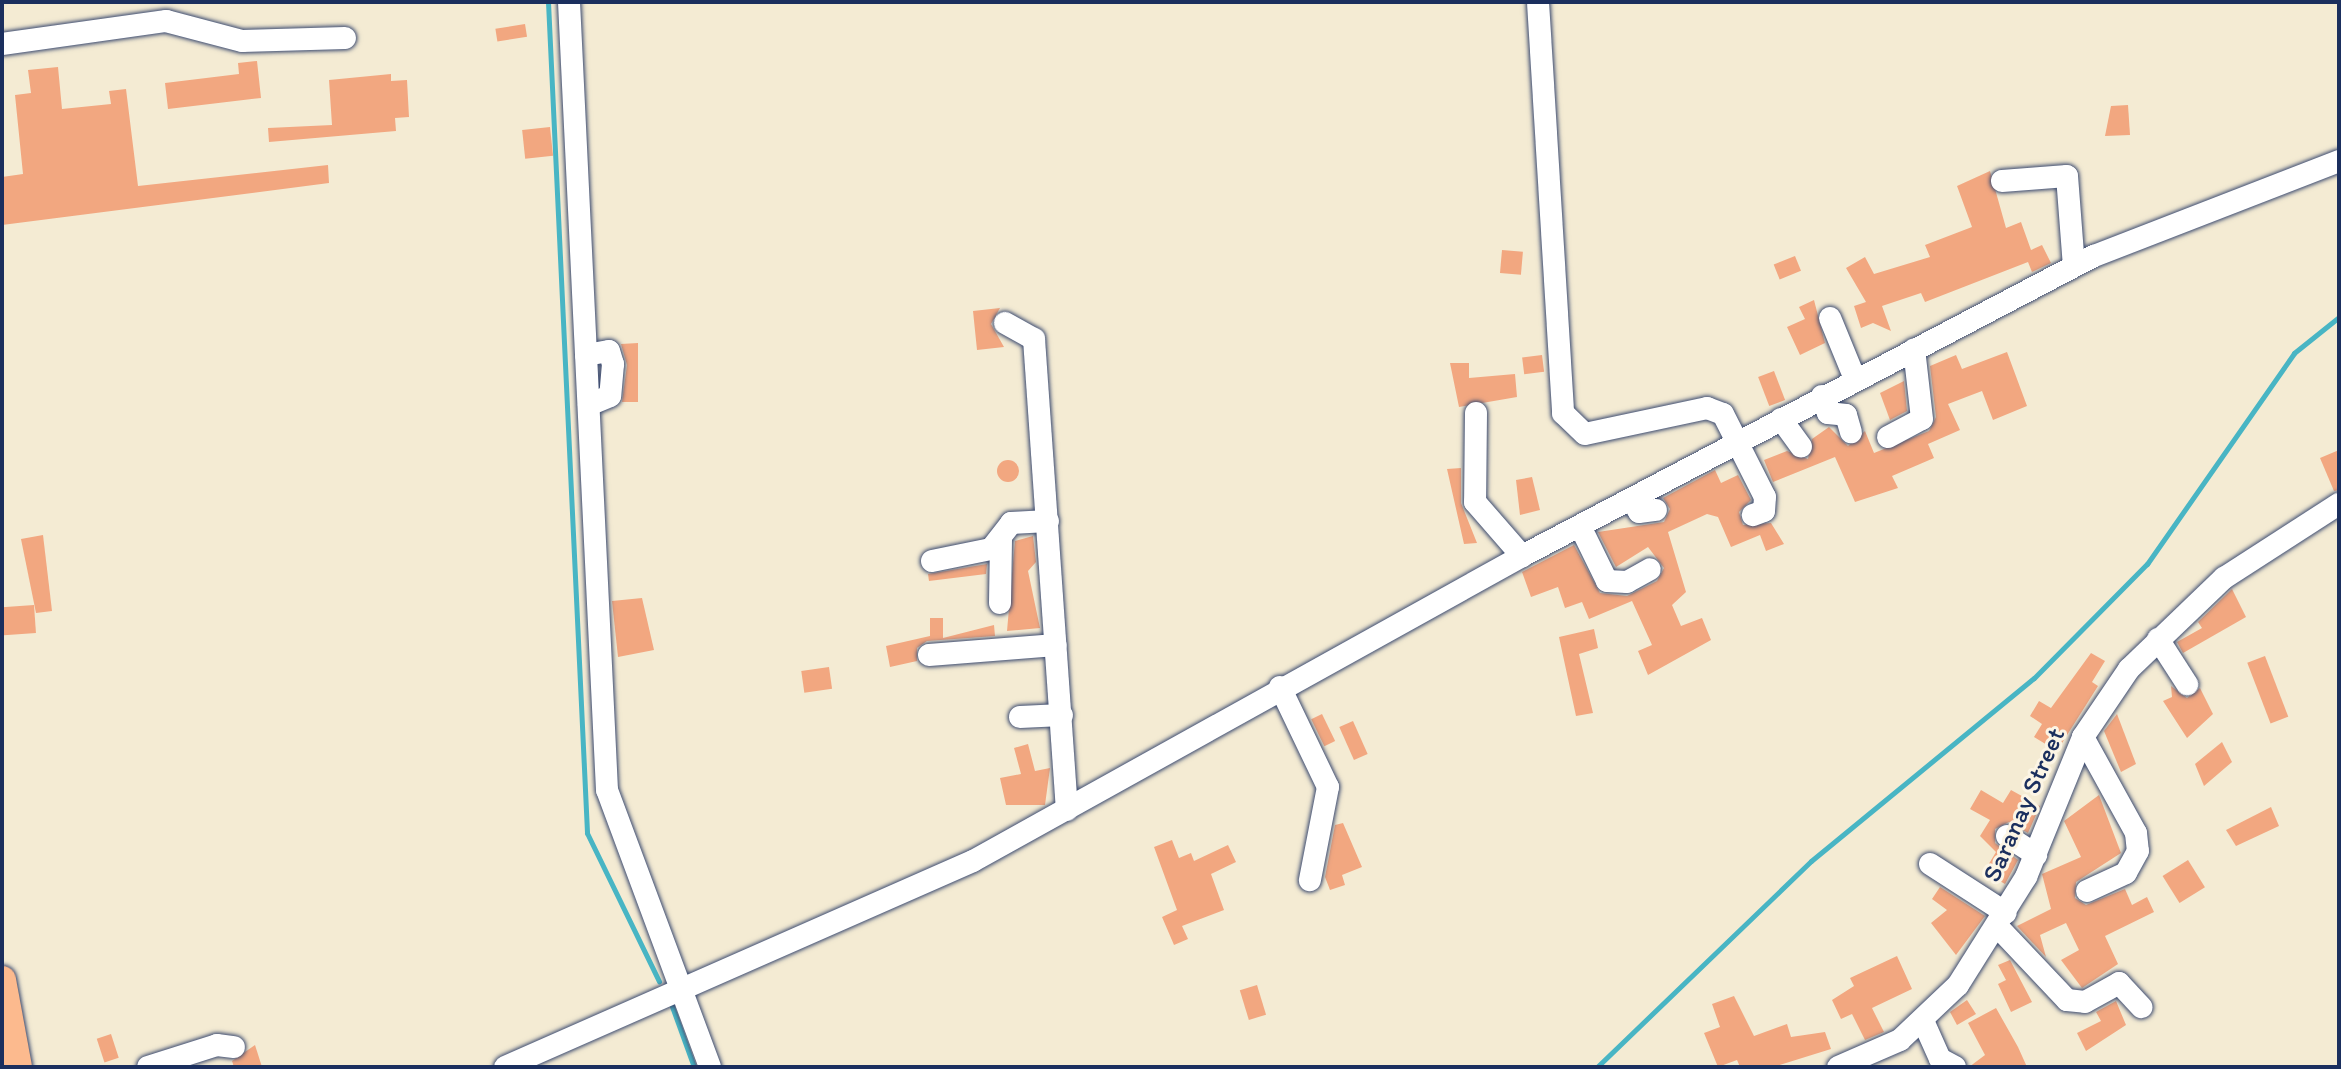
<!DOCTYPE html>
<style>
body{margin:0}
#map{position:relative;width:2341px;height:1069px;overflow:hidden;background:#f4ebd3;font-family:Itim,sans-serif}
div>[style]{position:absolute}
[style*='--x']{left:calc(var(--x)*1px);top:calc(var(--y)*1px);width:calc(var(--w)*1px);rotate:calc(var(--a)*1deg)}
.stream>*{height:5px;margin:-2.5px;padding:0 2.5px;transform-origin:2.5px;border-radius:2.5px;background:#48b5c4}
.building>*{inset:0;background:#f2a780;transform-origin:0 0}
.round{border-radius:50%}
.roads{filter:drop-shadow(0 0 2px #3c4b70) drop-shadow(0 0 2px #3c4b70)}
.minor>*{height:22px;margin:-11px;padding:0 11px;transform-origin:11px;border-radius:11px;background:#fff}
.major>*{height:28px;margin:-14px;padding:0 14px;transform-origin:14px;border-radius:14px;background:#fcba8e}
span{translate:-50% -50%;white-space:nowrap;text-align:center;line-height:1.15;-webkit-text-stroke:6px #fcf5e5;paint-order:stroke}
.street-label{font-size:26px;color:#1b2f5e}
.frame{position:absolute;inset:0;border:4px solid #1b2f5e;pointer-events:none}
</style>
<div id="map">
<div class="stream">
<div style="--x:548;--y:2;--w:832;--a:87.31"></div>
<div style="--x:587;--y:833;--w:165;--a:64.1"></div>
<div style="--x:670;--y:1001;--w:70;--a:70"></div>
<div style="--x:1597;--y:1067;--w:297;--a:-43.9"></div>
<div style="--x:1811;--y:861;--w:288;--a:-39.4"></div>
<div style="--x:2034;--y:678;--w:161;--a:-45.3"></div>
<div style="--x:2147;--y:564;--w:257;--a:-55.1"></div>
<div style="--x:2294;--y:353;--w:58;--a:-38.7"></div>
</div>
<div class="building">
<div style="left:525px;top:24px;width:13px;height:30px;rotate:81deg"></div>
<div style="clip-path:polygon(257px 61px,261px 98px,168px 109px,165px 83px,239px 74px,238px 63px)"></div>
<div style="clip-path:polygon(58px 67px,62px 109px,111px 104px,109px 91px,126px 89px,138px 186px,328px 165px,329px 183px,2px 225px,2px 177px,23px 174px,15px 95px,31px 93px,28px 70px)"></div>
<div style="clip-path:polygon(391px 74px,391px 81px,407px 80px,409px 117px,395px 118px,396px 131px,269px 142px,268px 128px,332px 125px,329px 80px)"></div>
<div style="clip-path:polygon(2128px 105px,2130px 135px,2105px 136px,2111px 106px)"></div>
<div style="left:550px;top:127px;width:29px;height:28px;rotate:84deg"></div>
<div style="clip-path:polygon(1990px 171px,2006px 228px,2021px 222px,2031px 250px,2042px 245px,2051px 263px,2032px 272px,2028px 262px,1925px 302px,1921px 293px,1882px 306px,1891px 331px,1873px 323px,1861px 328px,1854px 306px,1866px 302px,1846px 268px,1865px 257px,1874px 274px,1930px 257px,1925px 245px,1972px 227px,1957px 186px)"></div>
<div style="left:1502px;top:250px;width:21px;height:23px;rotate:5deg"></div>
<div style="left:1795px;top:256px;width:16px;height:23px;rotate:68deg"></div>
<div style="clip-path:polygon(1814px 300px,1825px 343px,1800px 355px,1787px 327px,1805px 319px,1799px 307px)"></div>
<div style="clip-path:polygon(1000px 308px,991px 324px,1004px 347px,977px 350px,973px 311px)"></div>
<div style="clip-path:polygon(638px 343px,638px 402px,622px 402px,627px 365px,621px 344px)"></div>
<div style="clip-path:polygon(2007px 352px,2027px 406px,1993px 420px,1982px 391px,1948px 404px,1960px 430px,1928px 444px,1934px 458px,1892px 476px,1898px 488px,1855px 502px,1835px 457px,1773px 482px,1764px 460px,1787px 451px,1808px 459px,1812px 439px,1829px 427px,1848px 446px,1865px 431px,1874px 453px,1929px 431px,1936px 417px,1930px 366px,1956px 355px,1962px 369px)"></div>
<div style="left:1542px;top:355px;width:17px;height:20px;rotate:83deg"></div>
<div style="clip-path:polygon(1450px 363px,1469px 363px,1469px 378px,1515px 374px,1517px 397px,1459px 407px)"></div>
<div style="left:1774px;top:371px;width:31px;height:17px;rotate:69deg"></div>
<div style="clip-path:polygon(1904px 381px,1907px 411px,1890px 420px,1880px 393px)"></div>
<div style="clip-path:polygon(2339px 450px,2339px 490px,2334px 491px,2320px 458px)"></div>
<div class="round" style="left:997px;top:460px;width:22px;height:22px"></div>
<div style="clip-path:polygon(1461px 468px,1461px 503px,1477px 543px,1464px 544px,1447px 469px)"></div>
<div style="clip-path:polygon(1715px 470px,1721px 483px,1738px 475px,1751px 500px,1739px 512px,1743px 525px,1771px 523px,1784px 544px,1766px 551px,1760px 535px,1731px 547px,1718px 517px,1707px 514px,1668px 532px,1686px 592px,1672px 605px,1681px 626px,1702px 618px,1711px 640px,1648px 675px,1638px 651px,1652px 645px,1632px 601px,1589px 619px,1582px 602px,1565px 608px,1558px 587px,1531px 597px,1522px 572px,1574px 545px,1600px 593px,1627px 596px,1657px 581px,1664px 568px,1648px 547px,1616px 567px,1598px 532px,1664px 522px,1670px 509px,1663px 498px)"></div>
<div style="clip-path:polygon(1532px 477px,1540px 510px,1520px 515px,1516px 480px)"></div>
<div style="clip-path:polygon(43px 535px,52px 611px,36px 613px,21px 539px)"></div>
<div style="clip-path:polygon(1033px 536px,1036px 562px,1028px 571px,1040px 628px,1007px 631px,1015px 541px)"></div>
<div style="clip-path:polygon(987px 564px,986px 574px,929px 581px,928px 574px)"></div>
<div style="clip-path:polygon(2232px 589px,2246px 617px,2183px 653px,2177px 642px,2202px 628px,2198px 622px)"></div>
<div style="clip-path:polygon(642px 598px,654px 650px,618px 657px,612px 601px)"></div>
<div style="left:34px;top:605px;width:28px;height:32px;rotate:86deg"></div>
<div style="clip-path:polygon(930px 618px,943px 618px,943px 638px,994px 625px,995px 636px,927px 641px,917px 648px,917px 661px,890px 667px,886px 646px,930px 636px)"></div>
<div style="clip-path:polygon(1594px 629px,1598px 648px,1579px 654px,1593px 713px,1576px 716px,1559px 637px)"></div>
<div style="clip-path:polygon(2091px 653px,2105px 661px,2092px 682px,2098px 686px,2057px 751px,2034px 737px,2042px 724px,2030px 716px,2039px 701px,2051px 708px)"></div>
<div style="left:2265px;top:656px;width:65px;height:19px;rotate:69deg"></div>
<div style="left:829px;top:667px;width:22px;height:28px;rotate:82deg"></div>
<div style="clip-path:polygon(2171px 686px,2187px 698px,2200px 688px,2213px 714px,2187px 738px,2163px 701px,2172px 697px)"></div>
<div style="left:1322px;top:714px;width:30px;height:12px;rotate:64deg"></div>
<div style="clip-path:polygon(2117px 714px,2136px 764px,2121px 772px,2104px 731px)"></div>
<div style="left:1353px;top:721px;width:36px;height:15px;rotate:66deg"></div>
<div style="clip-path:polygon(2222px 742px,2232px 762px,2204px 786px,2195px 764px)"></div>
<div style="clip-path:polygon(1028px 744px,1035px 771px,1050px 768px,1045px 805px,1006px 805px,1000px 778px,1021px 774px,1014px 748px)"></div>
<div style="clip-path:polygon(1981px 790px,2003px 803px,2011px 790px,2040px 806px,2028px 833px,2009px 822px,1995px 829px,1995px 843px,2018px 860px,2005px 884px,1984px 872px,1996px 852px,1980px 836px,1990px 820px,1970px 809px)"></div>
<div style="clip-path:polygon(2099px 795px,2121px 853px,2076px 882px,2075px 898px,2086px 905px,2125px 889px,2132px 905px,2147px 897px,2154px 912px,2105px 936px,2118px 964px,2082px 988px,2061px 960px,2079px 950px,2066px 923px,2040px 935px,2046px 957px,2017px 926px,2051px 909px,2042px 874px,2081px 857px,2064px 821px)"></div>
<div style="clip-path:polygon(2271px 807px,2279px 826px,2236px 846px,2226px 830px)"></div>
<div style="clip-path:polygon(1343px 823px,1362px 867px,1342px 875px,1345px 885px,1330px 890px,1325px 877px,1335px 825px)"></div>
<div style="clip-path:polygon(1172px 840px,1179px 858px,1191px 853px,1194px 861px,1228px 845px,1236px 862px,1211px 874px,1224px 910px,1182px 926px,1188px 939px,1174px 945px,1162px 917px,1177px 910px,1154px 847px)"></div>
<div style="left:2188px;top:860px;width:32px;height:30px;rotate:58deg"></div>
<div style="clip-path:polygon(1940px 887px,1985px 916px,1956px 955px,1931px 923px,1947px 910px,1932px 899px)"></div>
<div style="clip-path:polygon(1897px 956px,1912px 989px,1872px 1008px,1884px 1032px,1865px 1040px,1852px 1014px,1841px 1019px,1832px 1000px,1854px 986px,1850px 978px)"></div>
<div style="clip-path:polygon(2010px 960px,2032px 1002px,2011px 1012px,1998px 984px,2006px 980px,1998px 965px)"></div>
<div style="left:1257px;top:985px;width:31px;height:18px;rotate:73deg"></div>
<div style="clip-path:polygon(1734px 996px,1754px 1036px,1787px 1024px,1791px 1037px,1825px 1032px,1831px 1049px,1773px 1067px,1740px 1067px,1737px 1060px,1718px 1067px,1704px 1033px,1720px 1027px,1712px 1004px)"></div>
<div style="clip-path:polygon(1967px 1000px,1976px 1014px,1957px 1025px,1950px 1012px)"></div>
<div style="clip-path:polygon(2116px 1001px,2126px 1025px,2086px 1051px,2077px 1033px,2101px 1021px,2096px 1012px)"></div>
<div style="clip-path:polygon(1996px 1008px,2018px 1047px,2027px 1067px,1969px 1067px,1985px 1055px,1968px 1023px)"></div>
<div style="left:111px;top:1034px;width:25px;height:15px;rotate:72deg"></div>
<div style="clip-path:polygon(255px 1045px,262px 1067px,234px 1067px,232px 1061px)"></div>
</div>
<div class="roads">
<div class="minor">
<div style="--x:569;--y:2;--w:789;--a:87.24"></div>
<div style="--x:607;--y:790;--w:296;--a:69.6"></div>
<div style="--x:1538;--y:2;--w:412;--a:86.5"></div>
<div style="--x:1563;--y:413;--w:30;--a:44"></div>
<div style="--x:1585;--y:434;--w:125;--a:-12"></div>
<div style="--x:1707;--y:408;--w:17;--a:21"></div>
<div style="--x:1723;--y:414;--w:93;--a:63.2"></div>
<div style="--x:1765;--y:497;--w:14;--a:94"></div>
<div style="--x:1764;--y:511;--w:12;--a:160"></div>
<div style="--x:2;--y:44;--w:166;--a:-8"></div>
<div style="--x:166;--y:21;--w:79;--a:14.7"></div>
<div style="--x:242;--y:41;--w:103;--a:-1.7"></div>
<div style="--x:2002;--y:181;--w:65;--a:-4.4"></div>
<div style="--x:2067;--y:176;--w:90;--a:85.6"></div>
<div style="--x:1830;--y:318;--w:66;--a:67.7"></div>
<div style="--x:1005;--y:323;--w:33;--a:29"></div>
<div style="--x:1034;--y:339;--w:472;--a:86"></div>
<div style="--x:586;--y:355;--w:23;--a:-10"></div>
<div style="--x:609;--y:351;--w:14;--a:73"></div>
<div style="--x:613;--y:364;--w:32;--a:95"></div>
<div style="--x:610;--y:396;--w:23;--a:157"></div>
<div style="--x:1822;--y:396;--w:18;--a:71"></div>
<div style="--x:1828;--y:413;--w:18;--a:6"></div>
<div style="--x:1846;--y:415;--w:18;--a:74"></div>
<div style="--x:1476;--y:413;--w:89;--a:90.6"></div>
<div style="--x:1475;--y:502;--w:72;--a:49"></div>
<div style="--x:1781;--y:419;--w:34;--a:54"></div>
<div style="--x:1888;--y:437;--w:38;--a:-28"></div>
<div style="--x:1922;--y:419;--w:70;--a:-96.5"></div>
<div style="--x:1631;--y:499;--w:15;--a:58"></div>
<div style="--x:1639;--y:512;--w:17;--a:-7"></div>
<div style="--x:1580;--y:526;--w:61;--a:63.9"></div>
<div style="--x:1607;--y:581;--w:20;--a:3"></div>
<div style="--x:1627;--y:582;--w:26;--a:-29"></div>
<div style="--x:932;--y:561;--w:60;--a:-11.5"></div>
<div style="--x:991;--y:549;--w:33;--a:-52"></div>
<div style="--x:1011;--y:523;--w:37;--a:-3"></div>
<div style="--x:1000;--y:603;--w:63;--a:-89.1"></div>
<div style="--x:2158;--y:639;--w:54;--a:57.2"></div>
<div style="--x:929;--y:655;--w:127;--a:-4.5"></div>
<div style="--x:1280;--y:687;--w:111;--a:64.4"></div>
<div style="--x:1328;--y:787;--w:95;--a:101"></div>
<div style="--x:1020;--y:717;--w:42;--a:-2.7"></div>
<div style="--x:2083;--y:737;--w:110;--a:61.1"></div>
<div style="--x:2136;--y:833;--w:18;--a:84"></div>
<div style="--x:2138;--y:851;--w:25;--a:119"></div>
<div style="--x:2126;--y:873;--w:43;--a:155.2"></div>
<div style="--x:2007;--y:836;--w:35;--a:33"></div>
<div style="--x:1930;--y:864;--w:90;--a:32.8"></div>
<div style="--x:1997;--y:926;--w:102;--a:46.6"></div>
<div style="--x:2067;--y:1000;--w:18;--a:6"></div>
<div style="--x:2085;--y:1002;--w:39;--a:-29"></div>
<div style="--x:2119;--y:983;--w:33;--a:47"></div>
<div style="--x:1924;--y:1023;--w:39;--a:66"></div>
<div style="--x:1940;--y:1059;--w:17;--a:28"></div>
<div style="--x:148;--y:1067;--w:72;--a:-17.7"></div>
<div style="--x:217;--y:1045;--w:17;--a:7"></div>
<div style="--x:505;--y:1067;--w:511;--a:-23.76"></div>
<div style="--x:973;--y:861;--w:628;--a:-29.05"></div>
<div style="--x:1522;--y:556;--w:646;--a:-27.68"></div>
<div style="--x:2094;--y:256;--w:263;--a:-21.2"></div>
<div style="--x:1838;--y:1067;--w:68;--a:-23.5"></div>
<div style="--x:1900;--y:1040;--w:80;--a:-43.5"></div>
<div style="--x:1958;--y:985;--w:128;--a:-57.8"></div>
<div style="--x:2026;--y:877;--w:151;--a:-67.8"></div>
<div style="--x:2083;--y:737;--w:82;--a:-55.9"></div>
<div style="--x:2129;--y:669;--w:132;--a:-43.8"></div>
<div style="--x:2224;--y:578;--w:137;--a:-32.8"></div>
</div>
<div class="major">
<div style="--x:2;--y:980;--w:88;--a:79.6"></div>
</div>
</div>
<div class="street-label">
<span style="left:2024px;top:805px;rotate:-66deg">Saranay Street</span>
</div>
<div class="frame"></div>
</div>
